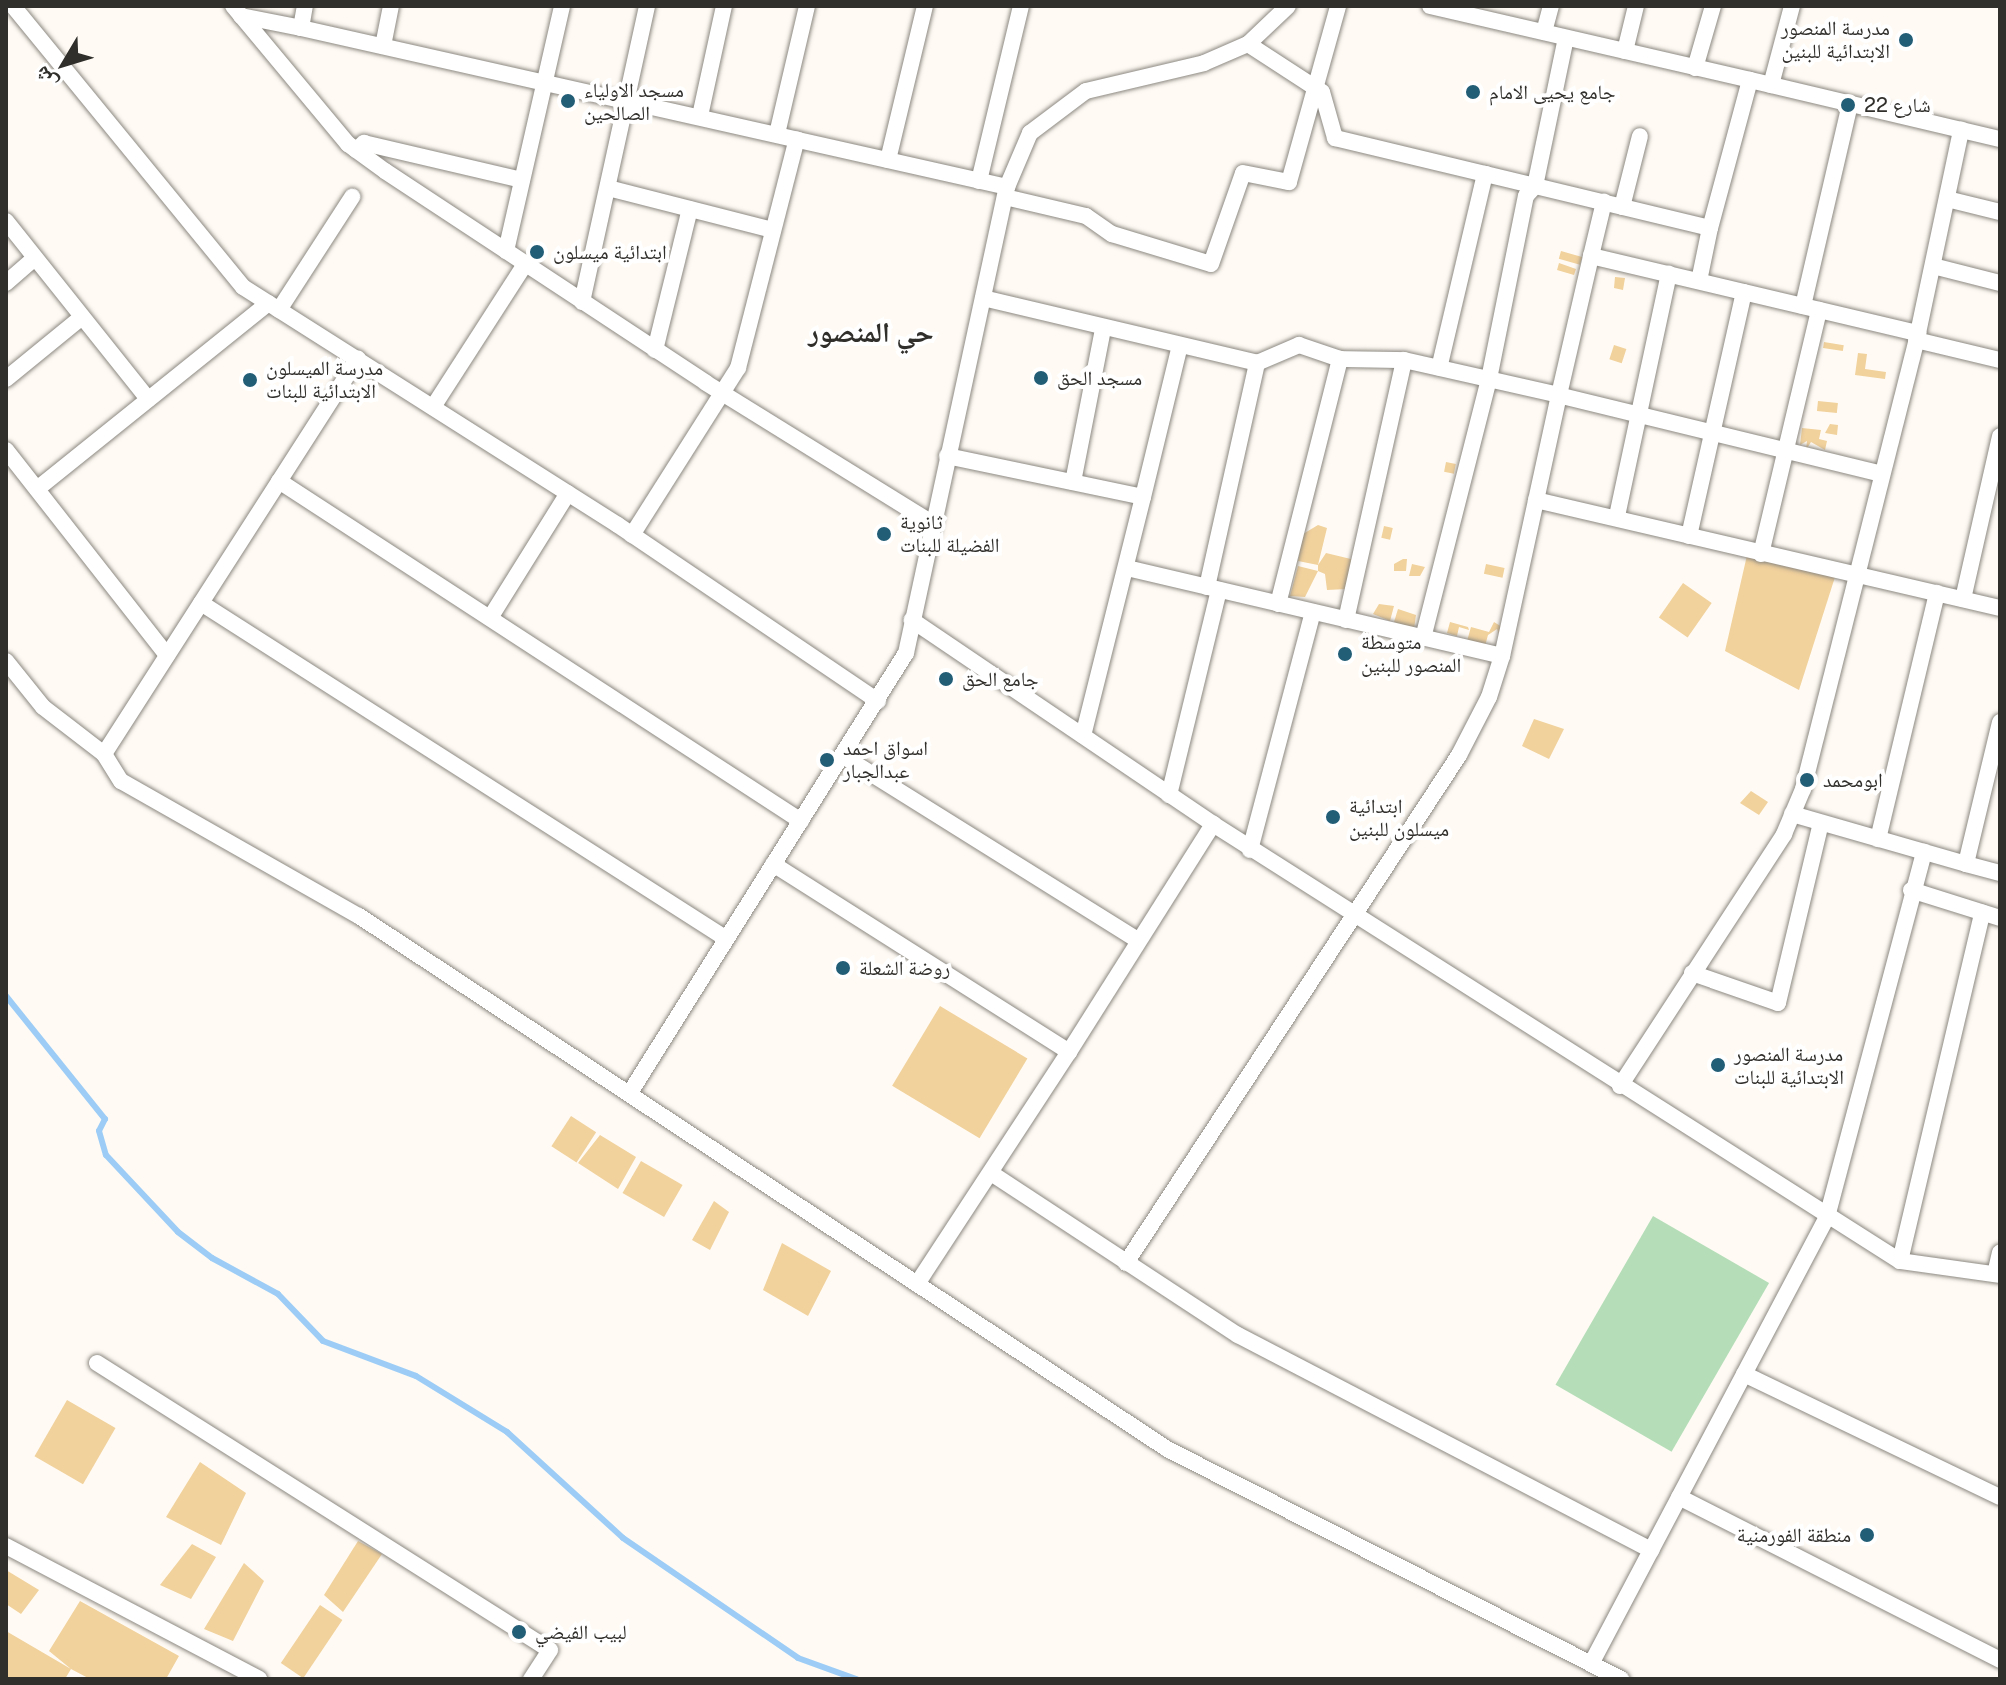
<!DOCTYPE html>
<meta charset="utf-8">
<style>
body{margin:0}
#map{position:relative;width:2006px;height:1685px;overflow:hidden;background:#fffbf4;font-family:"Public Sans","Noto Naskh Arabic",sans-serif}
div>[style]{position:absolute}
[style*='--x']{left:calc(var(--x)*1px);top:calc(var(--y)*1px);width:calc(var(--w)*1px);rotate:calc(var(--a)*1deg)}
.green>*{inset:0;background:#b5deb8;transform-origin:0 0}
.stream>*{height:6px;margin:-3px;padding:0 3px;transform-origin:3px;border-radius:3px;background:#9dcdf6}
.building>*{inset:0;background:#f1d19c;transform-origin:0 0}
.roads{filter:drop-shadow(0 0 2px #8c8881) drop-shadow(0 0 2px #8c8881)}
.minor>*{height:16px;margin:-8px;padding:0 8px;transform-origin:8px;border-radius:8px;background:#fff}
.dots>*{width:22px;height:22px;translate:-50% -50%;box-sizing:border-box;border:4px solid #fff;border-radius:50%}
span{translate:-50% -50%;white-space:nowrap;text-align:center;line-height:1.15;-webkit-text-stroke:8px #fff;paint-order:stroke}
.poi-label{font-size:20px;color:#312f2c}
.right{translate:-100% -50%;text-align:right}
.left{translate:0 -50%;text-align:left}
.district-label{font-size:28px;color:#312f2c;font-weight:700}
.frame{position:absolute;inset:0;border:8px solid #312f2c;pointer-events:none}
.north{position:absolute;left:24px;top:24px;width:80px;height:80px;-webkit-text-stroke:6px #fff;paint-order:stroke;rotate:232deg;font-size:22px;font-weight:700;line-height:32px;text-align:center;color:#312f2c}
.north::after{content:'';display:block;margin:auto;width:28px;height:36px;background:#312f2c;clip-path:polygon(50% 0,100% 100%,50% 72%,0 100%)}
</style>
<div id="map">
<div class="green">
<div style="left:1653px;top:1216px;width:134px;height:195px;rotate:30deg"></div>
</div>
<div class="stream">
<div style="--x:6;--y:996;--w:158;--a:51.2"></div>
<div style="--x:105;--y:1119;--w:13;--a:117"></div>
<div style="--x:99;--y:1131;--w:25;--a:74"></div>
<div style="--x:106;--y:1155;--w:105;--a:46.9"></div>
<div style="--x:178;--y:1232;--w:43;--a:37.4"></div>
<div style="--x:212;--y:1258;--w:75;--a:28.6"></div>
<div style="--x:278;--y:1294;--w:65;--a:46.2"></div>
<div style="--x:323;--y:1341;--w:99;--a:20.6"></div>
<div style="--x:416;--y:1376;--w:107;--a:31.6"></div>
<div style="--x:507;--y:1432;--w:157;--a:42.4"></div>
<div style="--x:623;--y:1538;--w:212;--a:34.4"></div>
<div style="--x:798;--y:1658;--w:62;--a:19.9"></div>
</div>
<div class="building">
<div style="left:1561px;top:251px;width:22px;height:8px;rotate:16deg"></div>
<div style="clip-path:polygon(1559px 263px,1576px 269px,1574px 275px,1557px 270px)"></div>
<div style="clip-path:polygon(1615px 277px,1625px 278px,1623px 290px,1614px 288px)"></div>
<div style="left:1824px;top:342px;width:20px;height:6px;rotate:9deg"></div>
<div style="left:1614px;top:345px;width:13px;height:15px;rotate:18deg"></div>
<div style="clip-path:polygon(1858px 353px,1867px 354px,1865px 369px,1886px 372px,1885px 379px,1855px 375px)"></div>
<div style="left:1818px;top:401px;width:20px;height:10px;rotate:6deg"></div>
<div style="clip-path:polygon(1830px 424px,1838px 425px,1837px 435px,1825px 433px)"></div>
<div style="clip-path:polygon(1802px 428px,1821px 430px,1819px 439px,1827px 441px,1825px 450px,1811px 442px,1806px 450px,1807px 441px,1800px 445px)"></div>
<div style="left:1446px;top:462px;width:10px;height:10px;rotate:11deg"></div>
<div style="clip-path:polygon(1318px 525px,1327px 528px,1318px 565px,1326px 553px,1355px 560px,1347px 589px,1327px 590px,1325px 574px,1318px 571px,1305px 597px,1290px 596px,1298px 566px,1318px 571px,1318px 565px,1298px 561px,1303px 534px)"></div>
<div style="left:1384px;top:526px;width:9px;height:12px;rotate:13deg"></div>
<div style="clip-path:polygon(1748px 551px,1835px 577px,1799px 690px,1725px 651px)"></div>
<div style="clip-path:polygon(1403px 559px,1407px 559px,1406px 571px,1394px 571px,1394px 564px)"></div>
<div style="clip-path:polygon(1412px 564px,1425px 567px,1420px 576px,1409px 576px)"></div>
<div style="left:1486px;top:564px;width:19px;height:10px;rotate:12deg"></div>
<div style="left:1683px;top:583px;width:35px;height:42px;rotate:35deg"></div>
<div style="clip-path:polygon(1379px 604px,1394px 606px,1390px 621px,1373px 614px)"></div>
<div style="clip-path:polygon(1398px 609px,1416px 615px,1414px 629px,1394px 622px)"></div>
<div style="clip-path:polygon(1450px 622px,1468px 627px,1469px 630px,1459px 627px,1457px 636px,1447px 633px)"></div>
<div style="clip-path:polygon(1494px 622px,1502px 627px,1499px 634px,1497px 629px,1488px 635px,1485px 646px,1467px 641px,1471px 627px,1489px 632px)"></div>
<div style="clip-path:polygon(1534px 719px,1564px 729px,1549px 759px,1522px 746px)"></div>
<div style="clip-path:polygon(1751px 791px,1768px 802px,1759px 815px,1740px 803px)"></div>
<div style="left:940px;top:1006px;width:102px;height:93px;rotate:31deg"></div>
<div style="left:571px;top:1116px;width:30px;height:36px;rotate:33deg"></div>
<div style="clip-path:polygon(600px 1135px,636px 1157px,618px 1189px,578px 1163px)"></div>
<div style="left:641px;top:1161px;width:48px;height:37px;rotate:30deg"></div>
<div style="clip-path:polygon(714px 1201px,729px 1212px,710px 1250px,692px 1240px)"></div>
<div style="clip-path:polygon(782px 1243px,831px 1271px,808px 1316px,763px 1290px)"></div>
<div style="left:67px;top:1400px;width:56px;height:65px;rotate:30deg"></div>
<div style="clip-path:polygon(200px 1462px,246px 1493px,221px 1545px,166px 1517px)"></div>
<div style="clip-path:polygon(358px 1541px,382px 1554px,343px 1612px,324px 1595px)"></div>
<div style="clip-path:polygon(192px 1544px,216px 1557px,191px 1599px,160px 1585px)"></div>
<div style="clip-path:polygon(244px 1563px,264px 1581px,233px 1641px,204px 1629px)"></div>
<div style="clip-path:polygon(6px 1570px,39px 1590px,21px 1614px,6px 1604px)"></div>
<div style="clip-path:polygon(80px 1601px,179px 1656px,166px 1679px,90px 1679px,71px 1669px,65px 1679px,6px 1679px,6px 1631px,71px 1669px,49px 1651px)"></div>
<div style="left:320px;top:1605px;width:27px;height:70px;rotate:34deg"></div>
</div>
<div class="roads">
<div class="minor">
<div style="--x:13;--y:6;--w:363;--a:50.7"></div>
<div style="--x:243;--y:287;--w:444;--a:32.4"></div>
<div style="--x:618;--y:525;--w:314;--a:34.1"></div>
<div style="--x:233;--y:6;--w:180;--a:50.2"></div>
<div style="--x:348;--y:144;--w:46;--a:36.1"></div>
<div style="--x:385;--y:171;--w:385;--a:33.4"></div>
<div style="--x:706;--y:383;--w:266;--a:31.8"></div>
<div style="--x:1430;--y:6;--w:328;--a:13"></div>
<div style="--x:1750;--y:80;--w:153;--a:105.1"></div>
<div style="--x:1710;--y:228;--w:231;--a:-166.5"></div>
<div style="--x:241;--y:16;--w:61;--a:11.3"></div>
<div style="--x:301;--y:28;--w:22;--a:-80"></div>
<div style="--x:301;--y:28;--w:724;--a:12.69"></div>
<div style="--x:1544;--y:32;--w:27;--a:-75"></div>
<div style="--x:1248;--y:44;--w:88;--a:33"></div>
<div style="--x:1322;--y:92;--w:48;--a:74.2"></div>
<div style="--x:1335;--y:138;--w:154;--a:13.5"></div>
<div style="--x:1485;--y:174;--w:199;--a:103.3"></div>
<div style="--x:383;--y:46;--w:41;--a:-78.7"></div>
<div style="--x:1625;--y:51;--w:46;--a:-76.3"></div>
<div style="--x:1695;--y:68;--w:65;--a:-73.8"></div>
<div style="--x:1750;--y:80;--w:257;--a:13.3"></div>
<div style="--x:1771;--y:85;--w:82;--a:-75.1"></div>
<div style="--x:700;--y:116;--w:113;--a:-77.7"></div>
<div style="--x:777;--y:134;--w:131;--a:-76.8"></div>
<div style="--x:356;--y:150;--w:11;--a:-41"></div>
<div style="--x:364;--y:143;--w:162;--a:13.2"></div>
<div style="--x:888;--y:160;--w:158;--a:-76.5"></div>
<div style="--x:979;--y:181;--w:180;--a:-76.5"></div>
<div style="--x:608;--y:188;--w:170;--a:14.3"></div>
<div style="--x:1005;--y:197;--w:83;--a:13.2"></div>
<div style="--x:1086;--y:216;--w:32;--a:35"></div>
<div style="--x:1112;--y:234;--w:103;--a:16.9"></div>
<div style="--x:1211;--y:264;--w:96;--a:-70.6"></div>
<div style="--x:1243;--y:173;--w:47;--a:11.1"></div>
<div style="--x:1289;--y:182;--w:183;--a:-74.4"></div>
<div style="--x:1947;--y:199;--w:55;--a:13.8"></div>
<div style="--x:1622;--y:207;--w:73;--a:-75.8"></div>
<div style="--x:6;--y:221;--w:228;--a:51.4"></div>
<div style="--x:506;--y:251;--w:251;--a:-77.1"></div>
<div style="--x:1591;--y:256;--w:56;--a:-76.5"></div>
<div style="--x:1933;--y:266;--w:69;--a:14.2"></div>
<div style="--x:1699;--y:281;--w:54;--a:-78.3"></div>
<div style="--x:6;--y:283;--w:38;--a:-41"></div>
<div style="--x:983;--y:298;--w:282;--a:13.3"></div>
<div style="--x:1257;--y:363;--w:46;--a:-23.2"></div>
<div style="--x:1299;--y:345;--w:43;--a:18.9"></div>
<div style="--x:1340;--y:359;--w:64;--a:0.9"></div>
<div style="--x:582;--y:302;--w:303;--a:-77.6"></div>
<div style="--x:1803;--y:306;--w:207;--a:-76.9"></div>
<div style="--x:279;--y:310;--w:135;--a:-57.1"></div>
<div style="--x:1916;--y:340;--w:86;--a:13.4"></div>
<div style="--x:655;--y:350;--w:145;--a:-76.1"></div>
<div style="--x:6;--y:379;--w:98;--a:-39.2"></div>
<div style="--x:433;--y:407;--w:170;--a:-57.2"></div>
<div style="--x:6;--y:450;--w:261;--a:51.9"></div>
<div style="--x:947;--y:456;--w:200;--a:11.8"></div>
<div style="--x:1143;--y:497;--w:246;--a:104.1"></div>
<div style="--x:1882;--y:474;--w:333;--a:-166.3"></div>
<div style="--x:1559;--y:395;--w:143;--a:-77"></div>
<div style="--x:1591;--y:256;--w:336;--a:13.3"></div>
<div style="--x:279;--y:481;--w:623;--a:33.08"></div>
<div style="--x:1073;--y:482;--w:156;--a:-78.9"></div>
<div style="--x:37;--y:489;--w:297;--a:-38.8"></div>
<div style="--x:1143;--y:497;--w:156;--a:-76.3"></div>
<div style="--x:1536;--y:500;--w:476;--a:13.1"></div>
<div style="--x:1617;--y:516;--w:248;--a:-77.9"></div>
<div style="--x:632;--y:535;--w:198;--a:-57.6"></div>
<div style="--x:738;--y:368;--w:236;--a:-75.6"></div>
<div style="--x:1689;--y:536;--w:250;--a:-77.3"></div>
<div style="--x:1761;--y:554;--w:251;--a:-76.6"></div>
<div style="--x:1207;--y:587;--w:230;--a:-77.4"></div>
<div style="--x:1963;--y:599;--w:167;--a:-77.2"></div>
<div style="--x:201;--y:603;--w:622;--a:32.59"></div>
<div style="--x:1278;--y:604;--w:253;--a:-75.8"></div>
<div style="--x:490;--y:618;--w:147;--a:-58"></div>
<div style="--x:1346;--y:620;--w:266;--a:-77.4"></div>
<div style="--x:1404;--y:360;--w:159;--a:12.7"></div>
<div style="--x:1559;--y:395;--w:267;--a:102.3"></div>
<div style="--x:1423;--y:638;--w:267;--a:-75.7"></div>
<div style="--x:1489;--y:379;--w:187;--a:-78.6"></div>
<div style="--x:1526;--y:196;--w:13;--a:-48"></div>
<div style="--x:1535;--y:186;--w:151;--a:-78.2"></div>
<div style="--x:6;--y:661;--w:59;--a:51.2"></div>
<div style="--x:43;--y:707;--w:77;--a:37.6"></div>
<div style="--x:104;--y:754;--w:32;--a:58"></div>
<div style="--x:121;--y:781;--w:274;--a:29.6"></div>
<div style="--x:359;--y:916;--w:970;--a:33.4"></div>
<div style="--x:1169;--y:1450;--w:507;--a:26.87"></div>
<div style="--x:2000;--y:722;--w:146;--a:103.5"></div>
<div style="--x:1966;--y:864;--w:35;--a:15"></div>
<div style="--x:104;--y:754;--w:470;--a:-57.3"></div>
<div style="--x:843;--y:756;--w:347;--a:32"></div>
<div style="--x:1169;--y:795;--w:211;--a:-76.3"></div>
<div style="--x:1792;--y:814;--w:181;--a:16"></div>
<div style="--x:1213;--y:824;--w:814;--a:32.46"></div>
<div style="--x:1900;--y:1261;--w:101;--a:8"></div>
<div style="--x:1878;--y:839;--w:253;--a:-76.5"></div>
<div style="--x:1250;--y:850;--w:246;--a:-75.2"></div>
<div style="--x:773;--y:864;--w:351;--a:32.4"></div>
<div style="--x:1069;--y:1052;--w:270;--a:-57.7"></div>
<div style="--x:1213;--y:824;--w:364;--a:-145.9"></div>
<div style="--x:1911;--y:890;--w:93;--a:17.5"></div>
<div style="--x:1692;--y:973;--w:91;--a:19.2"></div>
<div style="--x:1778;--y:1003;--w:185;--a:-76.6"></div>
<div style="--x:1620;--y:1086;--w:301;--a:-56.9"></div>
<div style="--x:1784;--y:834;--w:49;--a:-67.1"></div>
<div style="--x:1803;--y:789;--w:470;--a:-75.8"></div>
<div style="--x:1918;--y:333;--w:208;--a:-78"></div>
<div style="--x:631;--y:1091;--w:517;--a:-57.88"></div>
<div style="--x:906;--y:653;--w:477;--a:-77.8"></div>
<div style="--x:1007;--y:187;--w:59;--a:-66.9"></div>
<div style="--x:1030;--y:133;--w:70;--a:-36.9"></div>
<div style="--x:1086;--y:91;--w:121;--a:-13.3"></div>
<div style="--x:1204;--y:63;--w:48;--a:-23.4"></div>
<div style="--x:1248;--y:44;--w:55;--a:-43.5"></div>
<div style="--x:991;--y:1173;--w:295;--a:33.3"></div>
<div style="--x:1238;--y:1335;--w:466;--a:27.5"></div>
<div style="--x:1900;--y:1261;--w:358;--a:-76.7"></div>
<div style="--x:1126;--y:1263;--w:607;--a:-56.75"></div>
<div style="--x:1459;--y:755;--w:65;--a:-62.7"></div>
<div style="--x:1489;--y:697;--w:43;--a:-72.4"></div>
<div style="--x:1502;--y:656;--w:386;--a:-166.8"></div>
<div style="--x:1995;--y:1274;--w:22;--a:-77"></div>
<div style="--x:917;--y:1284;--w:277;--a:-56.8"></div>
<div style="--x:97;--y:1363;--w:536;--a:32.36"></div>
<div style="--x:550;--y:1650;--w:35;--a:123"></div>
<div style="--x:1744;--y:1374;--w:284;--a:25.7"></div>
<div style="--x:1679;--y:1497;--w:360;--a:26.9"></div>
<div style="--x:6;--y:1546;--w:286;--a:27.7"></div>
<div style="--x:1591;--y:1664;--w:505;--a:-62.17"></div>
<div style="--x:1827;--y:1217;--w:378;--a:-75.1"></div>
</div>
</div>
<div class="dots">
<div style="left:1906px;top:40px;background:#235e77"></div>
<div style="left:1473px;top:92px;background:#235e77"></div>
<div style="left:568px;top:101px;background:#235e77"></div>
<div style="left:1848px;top:105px;background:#235e77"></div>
<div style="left:537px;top:252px;background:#235e77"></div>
<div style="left:1041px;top:378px;background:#235e77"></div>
<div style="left:250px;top:380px;background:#235e77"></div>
<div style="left:884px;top:534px;background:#235e77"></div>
<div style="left:1345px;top:654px;background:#235e77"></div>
<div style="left:946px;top:679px;background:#235e77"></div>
<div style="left:827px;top:760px;background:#235e77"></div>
<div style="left:1807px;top:780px;background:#235e77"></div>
<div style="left:1333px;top:817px;background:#235e77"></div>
<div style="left:843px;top:968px;background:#235e77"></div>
<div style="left:1718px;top:1065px;background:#235e77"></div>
<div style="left:1867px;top:1535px;background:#235e77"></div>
<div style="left:519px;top:1632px;background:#235e77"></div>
</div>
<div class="poi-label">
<span class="right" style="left:1890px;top:40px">مدرسة المنصور<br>الابتدائية للبنين</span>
<span class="left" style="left:584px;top:102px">مسجد الاولياء<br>الصالحين</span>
<span class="left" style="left:1489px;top:92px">جامع يحيى الامام</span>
<span class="left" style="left:1864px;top:105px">شارع 22</span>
<span class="left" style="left:553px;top:252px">ابتدائية ميسلون</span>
<span class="left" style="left:266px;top:380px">مدرسة الميسلون<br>الابتدائية للبنات</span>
<span class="left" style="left:1057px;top:378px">مسجد الحق</span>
<span class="left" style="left:900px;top:534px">ثانوية<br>الفضيلة للبنات</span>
<span class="left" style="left:1361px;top:654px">متوسطة<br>المنصور للبنين</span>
<span class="left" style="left:962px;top:679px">جامع الحق</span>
<span class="left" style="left:843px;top:760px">اسواق احمد<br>عبدالجبار</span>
<span class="left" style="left:1823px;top:780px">ابومحمد</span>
<span class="left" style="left:1349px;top:818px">ابتدائية<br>ميسلون للبنين</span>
<span class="left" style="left:859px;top:968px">روضة الشعلة</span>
<span class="left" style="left:1734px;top:1066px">مدرسة المنصور<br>الابتدائية للبنات</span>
<span class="right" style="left:1851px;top:1535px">منطقة الفورمنية</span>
<span class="left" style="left:535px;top:1632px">لبيب الفيضي</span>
</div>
<div class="district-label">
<span style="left:871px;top:332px">حي المنصور</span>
</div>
<div class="frame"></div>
<div class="north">ش</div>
</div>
